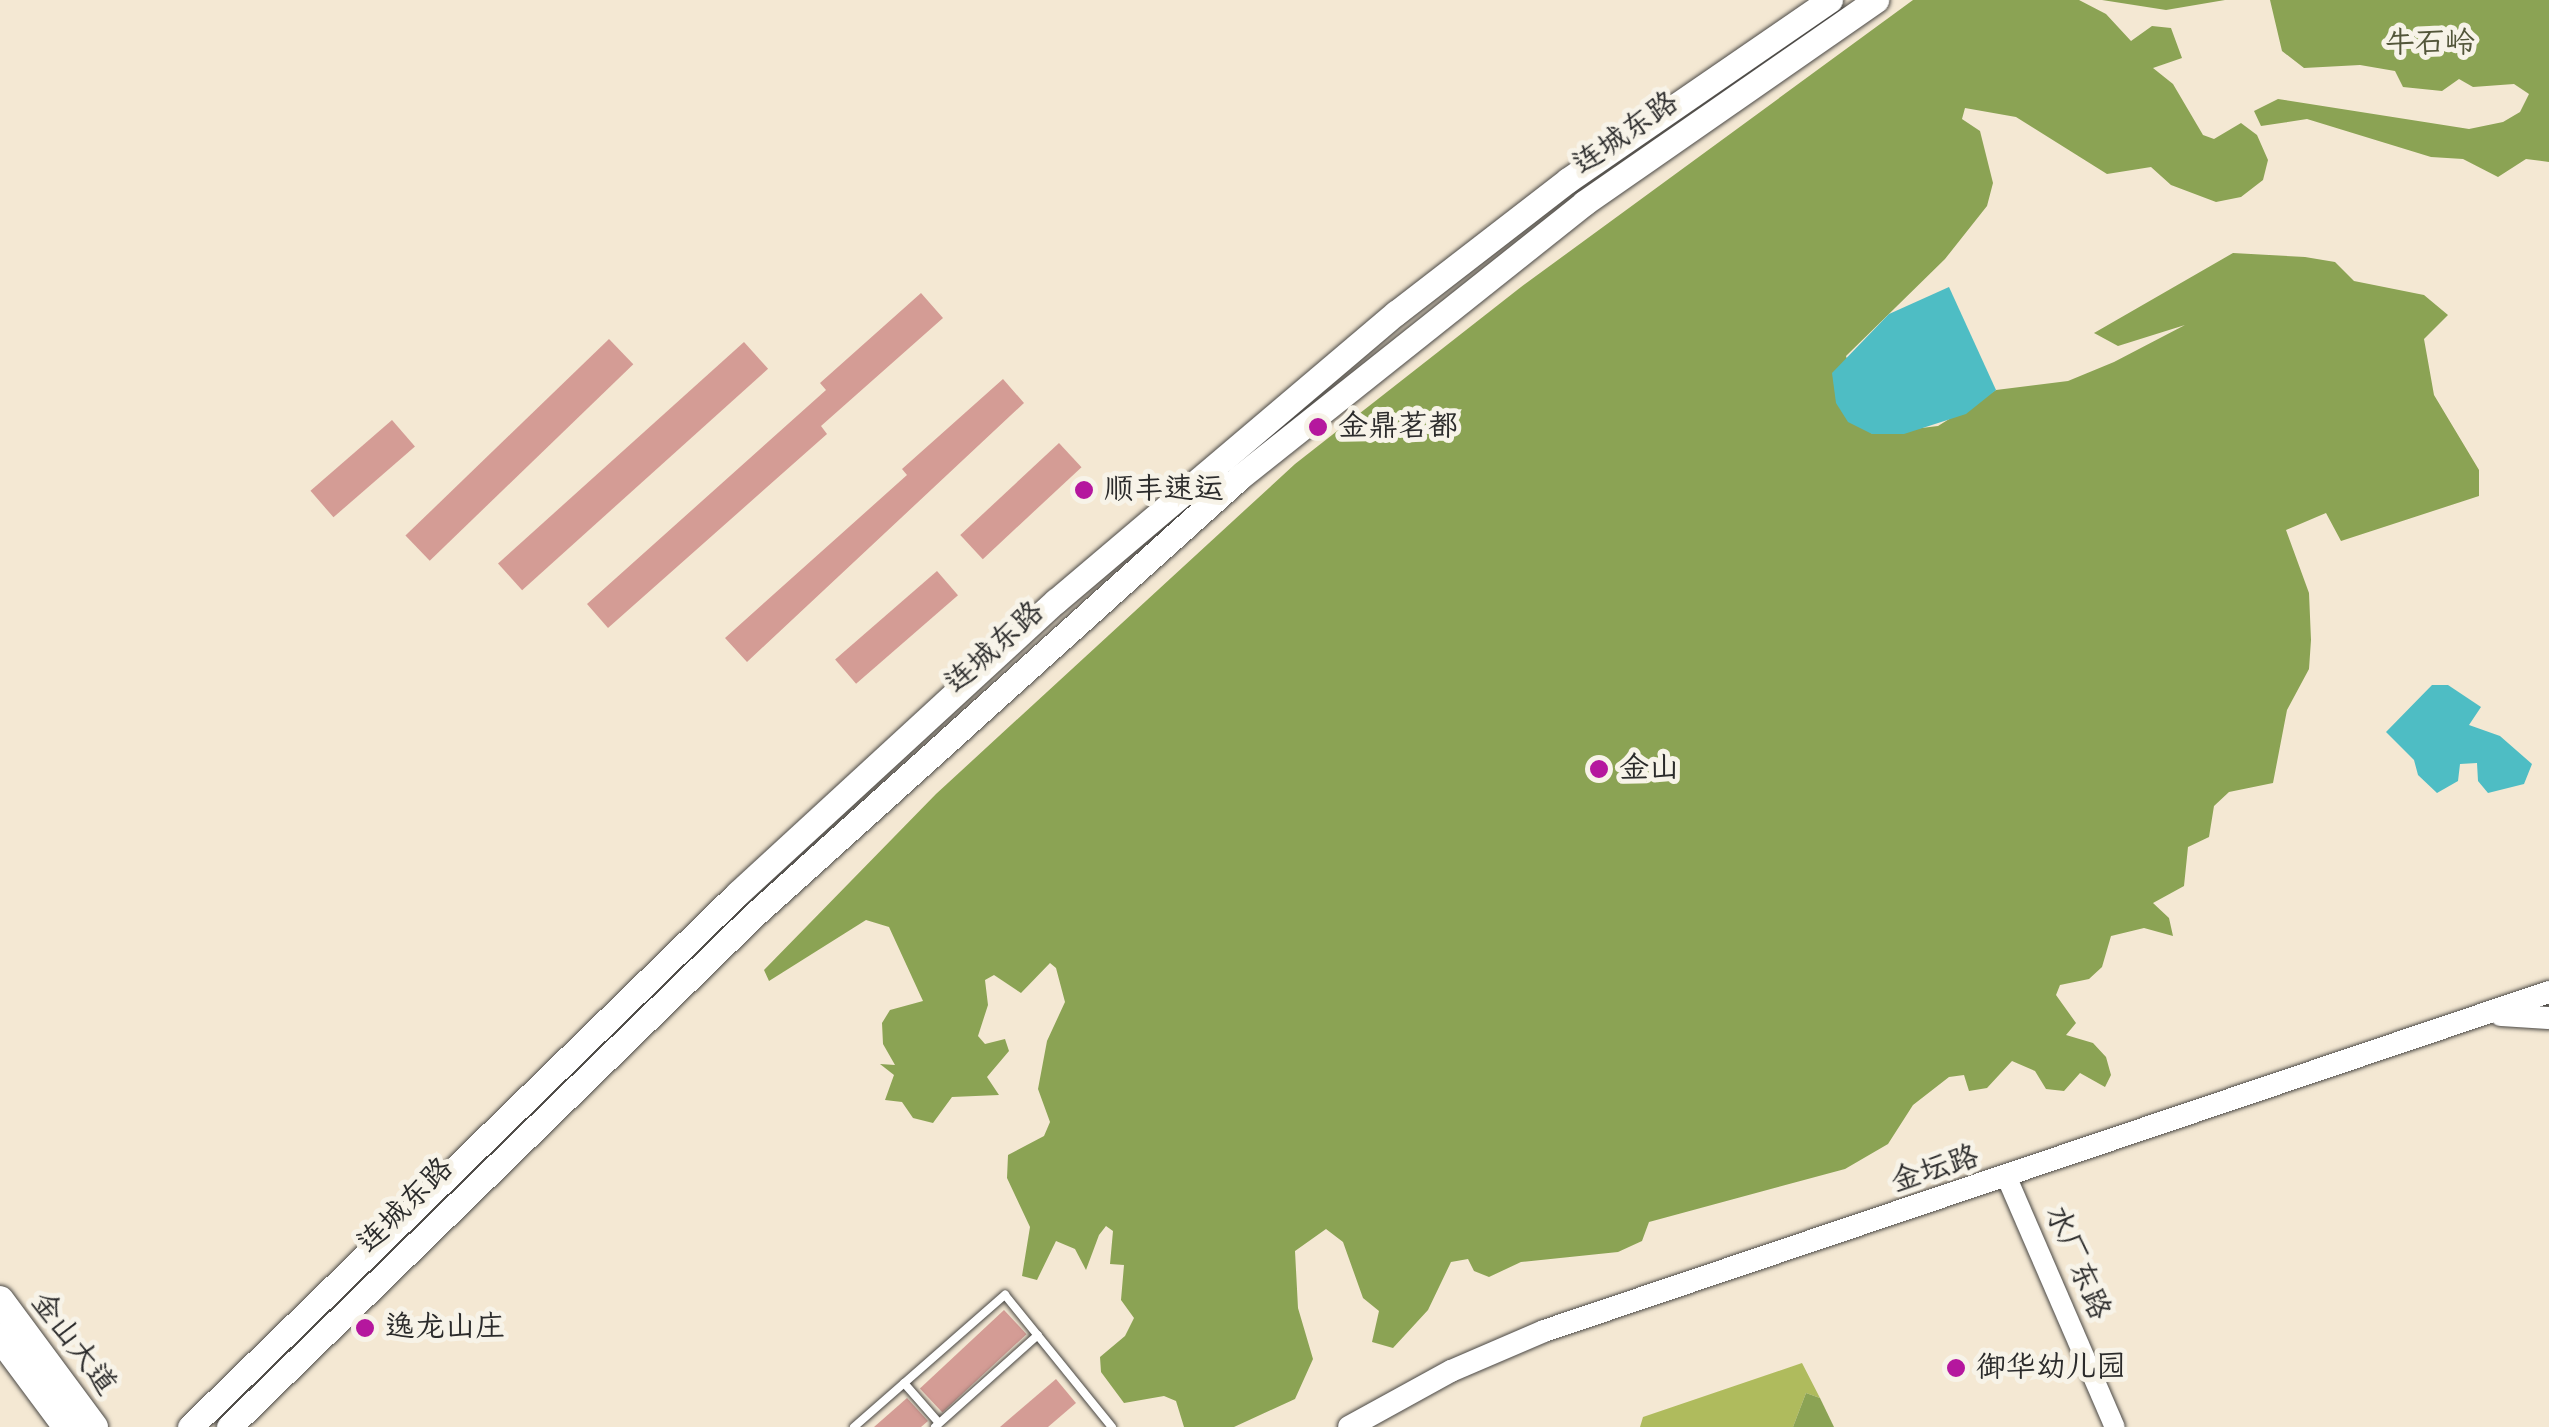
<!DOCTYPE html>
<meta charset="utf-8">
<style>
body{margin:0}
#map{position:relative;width:2549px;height:1427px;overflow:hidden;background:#f4e8d3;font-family:Kalam,"LXGW WenKai TC",sans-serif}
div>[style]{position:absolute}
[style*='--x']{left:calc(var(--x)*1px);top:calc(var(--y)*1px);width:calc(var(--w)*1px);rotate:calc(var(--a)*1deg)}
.green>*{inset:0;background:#afbb5d}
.forest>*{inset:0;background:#8ba354}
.water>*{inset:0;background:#4ebdc4}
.building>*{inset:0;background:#d49c95;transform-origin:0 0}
.roads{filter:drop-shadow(0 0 2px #494744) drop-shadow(0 0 2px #494744)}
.service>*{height:8px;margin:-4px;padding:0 4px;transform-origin:4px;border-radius:4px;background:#fff}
.tertiary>*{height:20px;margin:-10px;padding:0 10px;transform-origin:10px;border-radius:10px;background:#fff}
.secondary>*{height:22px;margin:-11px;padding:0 11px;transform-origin:11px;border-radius:11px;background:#fff}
.primary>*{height:25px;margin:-12.5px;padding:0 12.5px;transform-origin:12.5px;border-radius:12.5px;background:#fff}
.trunk>*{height:28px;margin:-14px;padding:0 14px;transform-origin:14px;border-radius:14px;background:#fff}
.dots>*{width:28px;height:28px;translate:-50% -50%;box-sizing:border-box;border:5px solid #f7f3e8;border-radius:50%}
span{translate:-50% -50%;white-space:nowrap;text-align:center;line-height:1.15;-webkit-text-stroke:10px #f7f3e8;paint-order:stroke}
.park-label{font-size:30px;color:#53563a}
.street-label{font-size:30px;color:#2b2b2b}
.poi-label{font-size:30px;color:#2b2b2b}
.left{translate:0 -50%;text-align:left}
</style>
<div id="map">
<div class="green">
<div style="clip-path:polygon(1802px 1363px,1820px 1398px,1806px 1393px,1793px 1427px,1640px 1427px,1643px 1417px)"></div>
</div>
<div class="forest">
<div style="clip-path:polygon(1913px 0,2079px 0,2106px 14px,2131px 41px,2152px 26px,2171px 28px,2182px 58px,2153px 68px,2173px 84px,2203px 135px,2214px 139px,2241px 123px,2257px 135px,2268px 160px,2263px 180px,2241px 197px,2216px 202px,2171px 185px,2151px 167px,2107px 174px,2016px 117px,1965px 108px,1962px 119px,1980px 131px,1993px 183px,1987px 206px,1945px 259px,1846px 356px,1872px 434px,1938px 426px,1996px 390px,2068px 381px,2114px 362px,2185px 325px,2118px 346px,2094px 333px,2233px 253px,2305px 257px,2335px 262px,2354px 281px,2424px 295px,2448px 315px,2424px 339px,2434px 395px,2479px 470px,2479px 496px,2341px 541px,2326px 513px,2286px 530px,2309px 593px,2311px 640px,2309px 669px,2287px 710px,2273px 783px,2229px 792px,2214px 806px,2209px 837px,2188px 847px,2184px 886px,2153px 903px,2169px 918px,2173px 936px,2144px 928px,2111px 936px,2102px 967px,2089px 979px,2060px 985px,2056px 995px,2076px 1023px,2066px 1035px,2093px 1043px,2106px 1057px,2111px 1075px,2105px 1087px,2080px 1073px,2064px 1091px,2046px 1089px,2035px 1071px,2012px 1061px,1987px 1088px,1969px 1091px,1964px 1075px,1949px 1077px,1913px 1105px,1888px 1144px,1845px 1169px,1649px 1222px,1642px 1241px,1618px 1252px,1521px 1262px,1489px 1277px,1474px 1271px,1468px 1259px,1451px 1262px,1428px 1310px,1393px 1348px,1372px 1342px,1379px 1311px,1363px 1298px,1343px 1242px,1326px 1229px,1295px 1251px,1298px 1308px,1313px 1359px,1295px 1399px,1234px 1427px,1184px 1427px,1176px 1401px,1164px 1396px,1124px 1403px,1101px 1372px,1100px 1357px,1125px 1336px,1134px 1318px,1121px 1300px,1124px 1265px,1110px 1264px,1113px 1231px,1106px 1226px,1099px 1235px,1086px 1270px,1075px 1249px,1056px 1241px,1037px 1280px,1022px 1276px,1030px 1227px,1007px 1178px,1008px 1155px,1044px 1136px,1050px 1122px,1038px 1089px,1047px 1041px,1065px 1002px,1056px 968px,1050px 963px,1021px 993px,994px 975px,985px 980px,988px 1005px,978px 1036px,985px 1044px,1005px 1039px,1009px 1051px,987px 1077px,999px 1095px,952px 1097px,933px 1123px,913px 1118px,902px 1102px,885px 1100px,894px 1075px,880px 1064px,895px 1065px,883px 1044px,882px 1023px,890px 1010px,923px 1001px,889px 927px,866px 920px,769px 981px,764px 970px,936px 794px,1295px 464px,1521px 287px)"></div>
<div style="clip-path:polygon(2102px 0,2225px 0,2166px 10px)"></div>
<div style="clip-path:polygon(2270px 0,2549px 0,2549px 162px,2526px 159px,2498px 177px,2463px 159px,2431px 157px,2307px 119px,2261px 126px,2254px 111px,2278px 99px,2469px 129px,2503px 122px,2520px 112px,2529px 94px,2514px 84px,2473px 87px,2459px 79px,2442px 91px,2403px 87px,2395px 71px,2360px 65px,2304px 68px,2282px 51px)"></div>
<div style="clip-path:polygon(1806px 1393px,1820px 1398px,1834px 1427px,1793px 1427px)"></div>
</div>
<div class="water">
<div style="clip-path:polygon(1949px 287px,1996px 390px,1966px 414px,1904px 434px,1872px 434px,1848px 422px,1836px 403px,1832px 373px,1889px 314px)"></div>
<div style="clip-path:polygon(2432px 685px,2448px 685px,2481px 707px,2469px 725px,2500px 736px,2532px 764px,2524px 784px,2488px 793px,2478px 781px,2477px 763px,2460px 764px,2458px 781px,2437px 793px,2418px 775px,2414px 760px,2386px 732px)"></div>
</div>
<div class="building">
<div style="clip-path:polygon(921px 293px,943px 318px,821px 426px,827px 434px,608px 628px,587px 604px,826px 390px,820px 383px)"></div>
<div style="left:609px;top:339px;width:35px;height:283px;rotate:46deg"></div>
<div style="left:744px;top:342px;width:36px;height:331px;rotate:48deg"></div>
<div style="clip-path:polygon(1003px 379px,1024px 403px,747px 662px,725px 638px,907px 475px,902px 469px)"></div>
<div style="left:392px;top:420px;width:35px;height:108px;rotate:49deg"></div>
<div style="left:1059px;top:443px;width:33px;height:135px;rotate:47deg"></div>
<div style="left:937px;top:571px;width:32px;height:135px;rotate:49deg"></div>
<div style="left:1004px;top:1310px;width:33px;height:115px;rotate:47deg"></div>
<div style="clip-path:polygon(1056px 1379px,1076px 1403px,1048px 1427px,1000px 1427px)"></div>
<div style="clip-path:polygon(907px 1398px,928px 1421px,921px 1427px,874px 1427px)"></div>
</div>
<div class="roads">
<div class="service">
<div style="--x:904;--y:1383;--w:53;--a:48.8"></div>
<div style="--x:854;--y:1427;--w:201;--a:-41.2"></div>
<div style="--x:1005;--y:1295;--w:170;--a:51"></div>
<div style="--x:935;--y:1427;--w:138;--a:-41.8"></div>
</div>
<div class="tertiary">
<div style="--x:2007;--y:1178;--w:271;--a:66.6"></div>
</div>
<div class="secondary">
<div style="--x:2501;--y:1015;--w:48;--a:3.6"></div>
<div style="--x:1349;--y:1427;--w:116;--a:-28.8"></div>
<div style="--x:1451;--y:1371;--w:101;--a:-23.3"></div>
<div style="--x:1544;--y:1331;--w:1061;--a:-18.64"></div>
</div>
<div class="primary">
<div style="--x:190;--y:1427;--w:765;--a:-44.26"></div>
<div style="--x:738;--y:893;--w:432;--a:-42.6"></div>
<div style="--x:1056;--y:601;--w:446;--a:-40.3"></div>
<div style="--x:1396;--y:313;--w:217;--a:-37.7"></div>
<div style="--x:1568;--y:180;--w:318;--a:-34.5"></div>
<div style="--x:229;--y:1427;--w:732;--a:-44.28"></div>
<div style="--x:753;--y:916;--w:656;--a:-42.03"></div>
<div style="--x:1240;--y:477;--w:440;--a:-38.5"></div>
<div style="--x:1584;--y:203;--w:356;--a:-34.8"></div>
</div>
<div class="trunk">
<div style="--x:0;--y:1300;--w:158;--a:53.5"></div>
<div style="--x:0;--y:1337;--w:112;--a:53.3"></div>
</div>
</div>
<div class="dots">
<div style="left:1318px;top:427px;background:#b5179e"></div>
<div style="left:1084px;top:490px;background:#b5179e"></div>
<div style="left:1599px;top:769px;background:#b5179e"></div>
<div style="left:365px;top:1328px;background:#b5179e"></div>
<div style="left:1956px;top:1368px;background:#b5179e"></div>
</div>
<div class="park-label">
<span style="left:2430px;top:44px">牛石岭</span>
</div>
<div class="street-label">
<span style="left:1626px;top:134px;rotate:-35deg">连城东路</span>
<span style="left:995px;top:648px;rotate:-42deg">连城东路</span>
<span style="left:1935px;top:1170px;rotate:-18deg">金坛路</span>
<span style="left:406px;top:1206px;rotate:-45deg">连城东路</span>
<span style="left:2077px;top:1263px;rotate:67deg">水厂东路</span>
<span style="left:73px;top:1344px;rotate:53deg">金山大道</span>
</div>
<div class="poi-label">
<span class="left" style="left:1338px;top:427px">金鼎茗都</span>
<span class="left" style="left:1104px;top:490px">顺丰速运</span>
<span class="left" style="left:1619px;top:769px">金山</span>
<span class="left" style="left:385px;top:1328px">逸龙山庄</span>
<span class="left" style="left:1976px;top:1368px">御华幼儿园</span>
</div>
</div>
